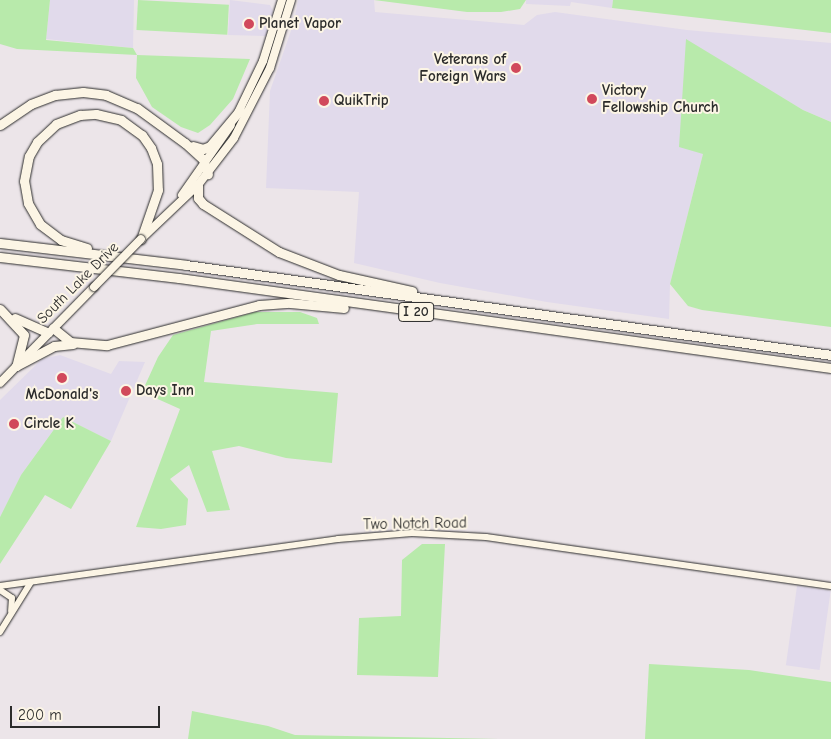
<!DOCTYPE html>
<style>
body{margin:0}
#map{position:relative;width:831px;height:739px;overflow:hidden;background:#ece5e9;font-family:"Comic Neue",sans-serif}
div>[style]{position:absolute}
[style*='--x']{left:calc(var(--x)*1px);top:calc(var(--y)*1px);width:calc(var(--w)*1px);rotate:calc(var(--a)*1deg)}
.built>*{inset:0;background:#e1daeb;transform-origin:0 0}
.green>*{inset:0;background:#b8eaab;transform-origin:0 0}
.roads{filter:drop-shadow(0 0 1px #2b2b2b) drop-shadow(0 0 1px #2b2b2b)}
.minor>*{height:6px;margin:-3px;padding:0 3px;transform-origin:3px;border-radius:3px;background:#fcf5e5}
.major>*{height:8px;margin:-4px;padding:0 4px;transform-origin:4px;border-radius:4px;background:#fcf5e5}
.highway>*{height:9px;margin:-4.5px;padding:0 4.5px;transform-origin:4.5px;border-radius:4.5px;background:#fcf5e5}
.bridges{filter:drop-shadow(0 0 1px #2b2b2b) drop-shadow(0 0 1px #2b2b2b)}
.major-bridge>*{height:8px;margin:-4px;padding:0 4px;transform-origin:4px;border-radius:4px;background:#fcf5e5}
.dots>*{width:14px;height:14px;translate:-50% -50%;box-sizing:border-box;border:2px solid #fcf5e5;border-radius:50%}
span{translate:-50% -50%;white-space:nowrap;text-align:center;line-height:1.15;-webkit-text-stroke:4px #fcf5e5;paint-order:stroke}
.shield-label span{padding:1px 4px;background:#fcf5e5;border:1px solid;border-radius:4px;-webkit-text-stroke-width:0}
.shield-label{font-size:14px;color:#2b2b2b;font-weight:700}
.poi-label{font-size:15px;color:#2b2b2b;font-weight:700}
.left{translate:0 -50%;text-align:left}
.right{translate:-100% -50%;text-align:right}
.street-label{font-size:15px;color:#2b2b2b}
.scale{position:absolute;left:10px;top:706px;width:150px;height:22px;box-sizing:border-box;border:2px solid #2b2b2b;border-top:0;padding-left:6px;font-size:15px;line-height:18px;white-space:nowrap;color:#2b2b2b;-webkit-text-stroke:4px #fcf5e5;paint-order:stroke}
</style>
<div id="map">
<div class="built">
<div style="clip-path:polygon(50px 0,134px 0,133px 48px,46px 39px)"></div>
<div style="clip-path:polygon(230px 0,270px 5px,273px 11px,266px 36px,228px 35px)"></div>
<div style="clip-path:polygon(298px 0,374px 0,375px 12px,524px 25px,537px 15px,555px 12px,687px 30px,831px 43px,831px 122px,803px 110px,686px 40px,703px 154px,670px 284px,669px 319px,547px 302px,440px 283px,354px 263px,359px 192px,266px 188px,270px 91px,294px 22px)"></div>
<div style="clip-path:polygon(526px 0,613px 0,612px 8px,571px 2px,570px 6px,526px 4px)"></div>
<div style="clip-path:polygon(60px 355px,111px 374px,119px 361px,145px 362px,111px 441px,63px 417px,21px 475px,0 517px,0 400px,42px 359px)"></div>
<div style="left:797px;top:586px;width:34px;height:80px;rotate:8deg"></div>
</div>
<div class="green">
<div style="clip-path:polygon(0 0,50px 0,46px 40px,133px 48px,137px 55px,250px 59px,233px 99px,210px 125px,198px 133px,181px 127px,152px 107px,136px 78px,137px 55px,17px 49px,0 44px)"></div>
<div style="left:138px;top:0;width:91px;height:30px;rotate:3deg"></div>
<div style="clip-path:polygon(374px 0,526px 0,520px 9px,501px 12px,467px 12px)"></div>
<div style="clip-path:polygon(613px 0,831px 0,831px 33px,612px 8px)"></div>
<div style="clip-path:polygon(686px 39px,803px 110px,831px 122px,831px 327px,702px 310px,688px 306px,670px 284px,703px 154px,679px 147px)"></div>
<div style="clip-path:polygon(255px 312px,300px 312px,317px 318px,319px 324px,257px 324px,211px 331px,204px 382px,338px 393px,332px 463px,286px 458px,239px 446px,212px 451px,230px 510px,207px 512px,189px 465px,170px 479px,188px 499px,186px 525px,161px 529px,136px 527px,180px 409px,142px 392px,158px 357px,173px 335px)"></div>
<div style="clip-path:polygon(63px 417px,111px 441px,71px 509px,45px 495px,0 564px,0 517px,21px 475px)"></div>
<div style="clip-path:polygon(422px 544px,445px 544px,438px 677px,357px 675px,359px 618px,401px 616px,402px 560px)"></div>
<div style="clip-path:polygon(649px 664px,749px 670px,831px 682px,831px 739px,645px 739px)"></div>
<div style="clip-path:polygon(192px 711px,268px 726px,295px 735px,499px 739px,188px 739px)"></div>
</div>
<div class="roads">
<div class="minor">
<div style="--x:0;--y:586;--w:341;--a:-7.9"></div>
<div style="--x:338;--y:539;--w:74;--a:-4.6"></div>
<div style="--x:412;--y:533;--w:74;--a:3.1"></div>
<div style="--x:486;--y:537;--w:348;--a:8.1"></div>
<div style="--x:0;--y:590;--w:14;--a:34"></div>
<div style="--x:12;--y:598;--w:13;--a:94"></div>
<div style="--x:0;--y:632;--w:59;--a:-58.2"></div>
</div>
<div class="major">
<div style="--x:237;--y:115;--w:60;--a:-64.3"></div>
<div style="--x:263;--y:61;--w:64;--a:-72.7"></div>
<div style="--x:182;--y:195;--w:85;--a:-55"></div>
<div style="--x:141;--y:239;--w:79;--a:-43.5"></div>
<div style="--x:198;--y:185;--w:59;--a:-52.5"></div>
<div style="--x:234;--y:138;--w:79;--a:-62.8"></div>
<div style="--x:270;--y:68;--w:71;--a:-72.8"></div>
<div style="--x:0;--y:383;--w:134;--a:-45.6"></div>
</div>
<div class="highway">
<div style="--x:0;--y:125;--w:37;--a:-34"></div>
<div style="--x:31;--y:104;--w:26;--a:-21"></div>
<div style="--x:55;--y:95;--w:28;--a:-6"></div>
<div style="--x:83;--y:92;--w:23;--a:7"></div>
<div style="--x:106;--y:95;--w:34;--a:23"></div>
<div style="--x:137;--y:108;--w:59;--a:36.1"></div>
<div style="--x:185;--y:143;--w:24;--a:42"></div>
<div style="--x:203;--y:159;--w:16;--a:72"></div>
<div style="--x:193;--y:146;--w:10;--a:17"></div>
<div style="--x:203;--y:149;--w:8;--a:-23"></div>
<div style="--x:210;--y:146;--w:47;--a:-50.2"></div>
<div style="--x:198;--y:185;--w:13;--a:90"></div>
<div style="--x:198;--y:198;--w:8;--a:50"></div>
<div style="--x:203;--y:204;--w:90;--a:32.3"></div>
<div style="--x:279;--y:252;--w:64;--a:21"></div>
<div style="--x:339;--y:275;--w:75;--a:12.4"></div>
<div style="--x:0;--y:243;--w:187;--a:6.7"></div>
<div style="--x:186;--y:265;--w:651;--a:7.94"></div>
<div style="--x:87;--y:248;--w:27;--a:-163"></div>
<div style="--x:61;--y:240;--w:26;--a:-143"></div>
<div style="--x:40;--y:224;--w:24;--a:-120"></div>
<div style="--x:28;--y:203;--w:22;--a:-100"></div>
<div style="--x:24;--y:181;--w:25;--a:-79"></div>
<div style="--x:29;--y:156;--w:16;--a:-60"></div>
<div style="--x:37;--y:142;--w:26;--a:-43"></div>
<div style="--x:56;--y:124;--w:26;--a:-21"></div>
<div style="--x:80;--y:115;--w:16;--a:-4"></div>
<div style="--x:96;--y:114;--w:26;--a:13"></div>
<div style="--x:121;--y:120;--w:26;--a:36"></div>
<div style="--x:142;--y:135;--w:16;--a:55"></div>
<div style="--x:151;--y:148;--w:17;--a:69"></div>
<div style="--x:157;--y:164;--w:26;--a:88"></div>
<div style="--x:158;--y:190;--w:52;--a:109.1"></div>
<div style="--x:0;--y:257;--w:180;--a:6.7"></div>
<div style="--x:179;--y:278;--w:658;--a:7.86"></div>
<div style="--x:0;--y:309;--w:35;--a:47"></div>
<div style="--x:24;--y:335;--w:32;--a:104"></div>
<div style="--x:15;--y:318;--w:36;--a:24"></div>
<div style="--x:53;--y:328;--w:22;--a:39"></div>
<div style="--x:70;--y:342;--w:37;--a:5"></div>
<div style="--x:107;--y:345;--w:157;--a:-14.7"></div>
<div style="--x:259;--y:305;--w:31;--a:-4"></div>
<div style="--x:290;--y:303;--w:54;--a:5.3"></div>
<div style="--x:16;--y:366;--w:43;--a:-27.8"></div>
<div style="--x:54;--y:346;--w:19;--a:-6"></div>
</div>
</div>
<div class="bridges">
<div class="major-bridge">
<div style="--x:94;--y:287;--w:67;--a:-45.6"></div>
</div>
</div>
<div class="dots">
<div style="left:249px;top:24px;background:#d1495b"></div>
<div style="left:516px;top:68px;background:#d1495b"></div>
<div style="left:592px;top:99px;background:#d1495b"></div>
<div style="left:324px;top:101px;background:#d1495b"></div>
<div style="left:62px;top:378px;background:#d1495b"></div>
<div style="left:126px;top:391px;background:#d1495b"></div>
<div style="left:14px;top:424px;background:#d1495b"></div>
</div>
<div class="shield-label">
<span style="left:416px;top:312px">I 20</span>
</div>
<div class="poi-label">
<span class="left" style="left:259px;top:24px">Planet Vapor</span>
<span class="right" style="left:506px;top:68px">Veterans of<br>Foreign Wars</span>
<span class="left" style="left:602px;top:99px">Victory<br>Fellowship Church</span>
<span class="left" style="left:334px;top:101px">QuikTrip</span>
<span class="left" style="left:136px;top:391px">Days Inn</span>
<span style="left:62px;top:395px">McDonald's</span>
<span class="left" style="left:24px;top:424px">Circle K</span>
</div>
<div class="street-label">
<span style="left:78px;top:283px;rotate:-45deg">South Lake Drive</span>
<span style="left:415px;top:524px;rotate:-1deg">Two Notch Road</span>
</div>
<div class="scale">200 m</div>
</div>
